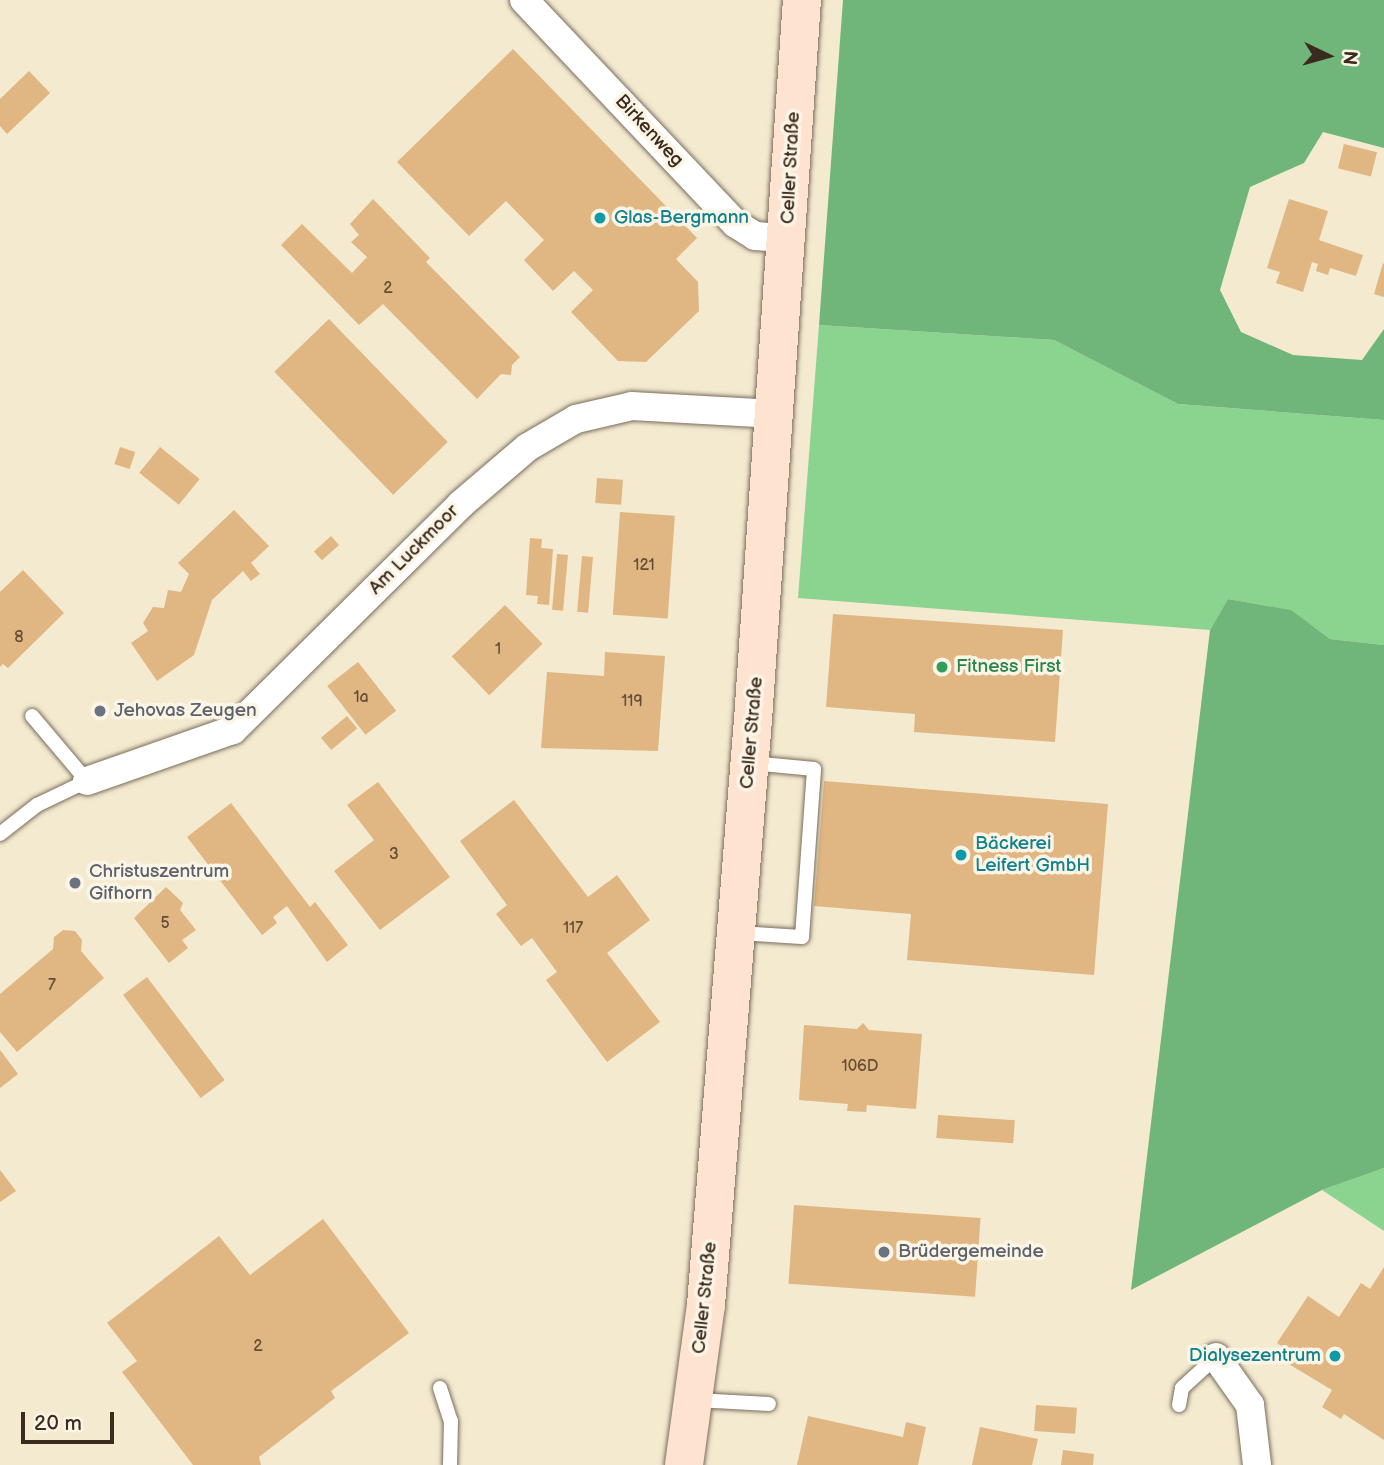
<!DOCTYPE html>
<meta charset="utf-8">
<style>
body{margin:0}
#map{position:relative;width:1384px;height:1465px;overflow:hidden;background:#f3ead0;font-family:"Balsamiq Sans",sans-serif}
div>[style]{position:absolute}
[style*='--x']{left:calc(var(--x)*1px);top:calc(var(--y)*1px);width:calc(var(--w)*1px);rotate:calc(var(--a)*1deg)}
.green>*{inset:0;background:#8bd48f}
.forest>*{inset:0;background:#70b67a}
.building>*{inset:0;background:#e0b682;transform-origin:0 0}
.roads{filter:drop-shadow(0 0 2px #7b6d5c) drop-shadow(0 0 2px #7b6d5c)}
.lane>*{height:14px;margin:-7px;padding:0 7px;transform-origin:7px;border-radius:7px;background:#fff}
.street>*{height:28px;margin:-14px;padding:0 14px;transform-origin:14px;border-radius:14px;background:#fff}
.secondary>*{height:38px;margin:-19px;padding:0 19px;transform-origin:19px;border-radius:19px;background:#fee3d1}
.dots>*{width:19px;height:19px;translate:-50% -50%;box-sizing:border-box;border:4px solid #fcf5e5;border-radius:50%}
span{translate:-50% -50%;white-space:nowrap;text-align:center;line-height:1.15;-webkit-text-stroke:7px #fcf5e5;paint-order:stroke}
.number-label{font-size:16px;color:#644d37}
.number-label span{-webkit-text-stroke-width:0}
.street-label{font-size:19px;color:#3b2a1e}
.culture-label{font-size:19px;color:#0d838f}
.left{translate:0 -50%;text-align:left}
.right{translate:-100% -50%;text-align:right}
.leisure-label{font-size:19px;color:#27864d}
.worship-label{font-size:19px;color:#5b616d}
.north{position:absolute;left:1293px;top:21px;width:70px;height:70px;-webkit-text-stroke:5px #fcf5e5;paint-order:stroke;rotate:95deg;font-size:19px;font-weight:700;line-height:28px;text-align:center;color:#3b2a1e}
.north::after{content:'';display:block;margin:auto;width:24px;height:32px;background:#3b2a1e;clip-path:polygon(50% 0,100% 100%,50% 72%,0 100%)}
.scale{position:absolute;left:21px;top:1412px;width:93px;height:32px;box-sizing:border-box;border:4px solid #3b2a1e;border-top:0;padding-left:9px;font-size:21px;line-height:24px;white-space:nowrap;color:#3b2a1e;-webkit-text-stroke:5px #fcf5e5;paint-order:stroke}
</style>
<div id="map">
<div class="green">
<div style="clip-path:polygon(819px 325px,1054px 340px,1178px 404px,1384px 420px,1384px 645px,1330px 639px,1290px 610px,1228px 599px,1210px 630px,798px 598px)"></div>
<div style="clip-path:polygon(1384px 1168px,1384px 1231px,1322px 1190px)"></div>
</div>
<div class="forest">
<div style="clip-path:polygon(843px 0,1384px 0,1384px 148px,1323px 132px,1304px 163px,1250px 187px,1220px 290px,1241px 332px,1293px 355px,1362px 360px,1384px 329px,1384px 420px,1178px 404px,1054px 340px,819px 325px)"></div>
<div style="clip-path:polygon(1228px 599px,1291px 610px,1330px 639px,1384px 645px,1384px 1168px,1322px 1190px,1131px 1290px,1210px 630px)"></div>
</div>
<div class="building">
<div style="clip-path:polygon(513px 49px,697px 238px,676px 259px,698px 282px,699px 311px,646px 362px,618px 361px,571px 312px,593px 290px,574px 271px,553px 291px,524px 260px,544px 240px,506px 201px,469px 236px,397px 162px)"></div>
<div style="clip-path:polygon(29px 71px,50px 93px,7px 134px,0 126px,0 99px)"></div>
<div style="left:1344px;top:144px;width:34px;height:25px;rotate:14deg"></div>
<div style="clip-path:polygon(373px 199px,430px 258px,426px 262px,520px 357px,512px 365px,511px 375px,501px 374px,477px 399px,383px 304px,359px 325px,281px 245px,302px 224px,352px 273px,367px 257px,351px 242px,359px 235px,350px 224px)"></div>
<div style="clip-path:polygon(1289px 199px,1328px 211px,1319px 240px,1363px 255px,1356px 276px,1330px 268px,1328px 275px,1316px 271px,1318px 264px,1312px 262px,1303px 292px,1276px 283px,1280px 272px,1267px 268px)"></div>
<div style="clip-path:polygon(1383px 263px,1384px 264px,1384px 297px,1374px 294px)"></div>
<div style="left:329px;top:319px;width:171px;height:76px;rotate:46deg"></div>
<div style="left:120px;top:447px;width:16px;height:18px;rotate:18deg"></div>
<div style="left:160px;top:447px;width:51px;height:33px;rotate:39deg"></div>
<div style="left:597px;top:478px;width:26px;height:25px;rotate:4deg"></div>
<div style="clip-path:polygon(234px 510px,269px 546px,251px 563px,260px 574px,251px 581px,243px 571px,212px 600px,194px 655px,157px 681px,131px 643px,148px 631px,143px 623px,153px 607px,164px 608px,168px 590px,181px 592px,189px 574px,178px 563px)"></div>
<div style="left:620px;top:512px;width:55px;height:103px;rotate:4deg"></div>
<div style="left:331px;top:536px;width:12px;height:23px;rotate:48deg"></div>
<div style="clip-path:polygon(530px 538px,542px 539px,541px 548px,553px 549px,549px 605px,537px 604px,538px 596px,526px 595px)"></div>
<div style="left:557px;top:554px;width:11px;height:56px;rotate:5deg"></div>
<div style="left:582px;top:556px;width:11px;height:56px;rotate:5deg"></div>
<div style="clip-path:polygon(23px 570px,64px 613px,8px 668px,3px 664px,0 667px,0 592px)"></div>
<div style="left:505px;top:605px;width:54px;height:74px;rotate:46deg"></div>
<div style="clip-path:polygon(833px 614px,1063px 630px,1055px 742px,914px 732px,915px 714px,826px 707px)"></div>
<div style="clip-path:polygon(605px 652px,665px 656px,658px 751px,541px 748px,547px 672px,604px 676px)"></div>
<div style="left:358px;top:662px;width:62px;height:39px;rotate:52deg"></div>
<div style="left:347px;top:716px;width:16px;height:34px;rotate:50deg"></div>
<div style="clip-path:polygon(824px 781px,1108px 804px,1094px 975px,907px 960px,911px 914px,814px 906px)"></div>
<div style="clip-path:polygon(378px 782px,450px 877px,380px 930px,334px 871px,374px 840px,347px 805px)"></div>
<div style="clip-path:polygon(514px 800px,588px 897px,617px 875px,650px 920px,607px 953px,660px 1022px,607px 1062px,546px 980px,557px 972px,532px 938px,521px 946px,496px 914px,507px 905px,460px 841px)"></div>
<div style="clip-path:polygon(231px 803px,310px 907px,315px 902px,348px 945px,327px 962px,287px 906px,273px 917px,277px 923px,262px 935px,187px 837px)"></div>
<div style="clip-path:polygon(166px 887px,183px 903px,180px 910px,196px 930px,182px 940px,188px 948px,169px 963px,134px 918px)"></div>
<div style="clip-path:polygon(63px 930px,75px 931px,82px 940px,81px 951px,104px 978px,17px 1052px,0 1032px,0 994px,53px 949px,54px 937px)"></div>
<div style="left:147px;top:977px;width:129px;height:30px;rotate:53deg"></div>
<div style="clip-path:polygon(863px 1023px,869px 1030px,922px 1034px,916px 1109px,867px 1105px,866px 1112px,847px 1111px,848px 1104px,799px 1100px,804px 1025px,857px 1029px)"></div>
<div style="clip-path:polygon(0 1050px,18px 1074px,0 1088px)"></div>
<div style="left:938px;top:1115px;width:77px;height:23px;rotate:4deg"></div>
<div style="clip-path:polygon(0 1170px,16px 1191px,0 1202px)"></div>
<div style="left:794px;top:1205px;width:187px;height:79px;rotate:4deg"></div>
<div style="clip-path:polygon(323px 1219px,409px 1333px,331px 1391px,335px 1398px,259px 1457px,261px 1465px,193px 1465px,122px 1372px,137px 1361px,107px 1323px,219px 1236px,250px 1275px)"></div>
<div style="clip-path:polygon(1384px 1267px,1384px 1440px,1344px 1414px,1341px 1419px,1322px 1407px,1332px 1390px,1282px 1360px,1289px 1351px,1277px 1343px,1308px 1296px,1339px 1317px,1361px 1283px,1370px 1289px)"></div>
<div style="left:1036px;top:1405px;width:41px;height:26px;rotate:4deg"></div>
<div style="clip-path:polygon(808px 1416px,903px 1437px,906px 1422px,926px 1427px,918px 1465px,797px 1465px)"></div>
<div style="clip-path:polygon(980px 1427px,1038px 1439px,1032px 1465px,972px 1465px)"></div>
<div style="clip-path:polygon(1063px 1450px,1094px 1454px,1093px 1465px,1061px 1465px)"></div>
</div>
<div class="roads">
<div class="lane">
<div style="--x:0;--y:834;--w:47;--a:-38.1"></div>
<div style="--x:37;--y:805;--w:55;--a:-25.6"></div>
<div style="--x:87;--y:781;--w:85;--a:-130.2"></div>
<div style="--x:739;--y:933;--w:63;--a:3.6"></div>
<div style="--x:802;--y:937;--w:168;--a:-85.9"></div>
<div style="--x:814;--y:769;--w:63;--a:-174.6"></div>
<div style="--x:440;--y:1388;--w:35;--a:72"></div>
<div style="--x:451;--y:1421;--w:44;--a:91.3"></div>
<div style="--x:696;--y:1400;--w:73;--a:3.1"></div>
<div style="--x:1179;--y:1405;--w:17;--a:-80"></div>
<div style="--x:1182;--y:1388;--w:46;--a:-42.4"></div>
</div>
<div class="street">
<div style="--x:524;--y:0;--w:308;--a:46.6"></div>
<div style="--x:736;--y:224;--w:22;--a:32"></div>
<div style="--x:755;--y:236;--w:32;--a:4"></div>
<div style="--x:87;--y:781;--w:155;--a:-19.3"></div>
<div style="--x:233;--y:730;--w:320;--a:-44.7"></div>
<div style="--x:460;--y:505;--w:89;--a:-40.5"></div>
<div style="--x:528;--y:447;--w:56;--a:-30.3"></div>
<div style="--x:576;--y:419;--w:57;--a:-13.1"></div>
<div style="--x:632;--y:406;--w:143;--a:3.2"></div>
<div style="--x:1216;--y:1357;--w:59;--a:54.7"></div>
<div style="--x:1250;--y:1405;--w:60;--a:83.3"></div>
</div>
<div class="secondary">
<div style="--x:684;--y:1465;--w:162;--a:-82.2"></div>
<div style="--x:706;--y:1305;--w:587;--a:-85.41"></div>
<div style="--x:753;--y:720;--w:722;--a:-86.11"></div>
</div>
</div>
<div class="dots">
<div style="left:600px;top:218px;background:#0f9aa8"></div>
<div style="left:942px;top:667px;background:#2e9e5b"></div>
<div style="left:100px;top:711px;background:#6b7280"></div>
<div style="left:961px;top:855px;background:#0f9aa8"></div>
<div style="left:75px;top:883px;background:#6b7280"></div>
<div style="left:884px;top:1252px;background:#6b7280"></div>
<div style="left:1335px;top:1356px;background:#0f9aa8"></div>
</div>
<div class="number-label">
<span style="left:388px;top:289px">2</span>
<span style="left:644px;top:566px">121</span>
<span style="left:19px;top:638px">8</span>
<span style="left:498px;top:650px">1</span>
<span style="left:361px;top:698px">1a</span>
<span style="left:632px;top:702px">119</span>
<span style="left:394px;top:855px">3</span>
<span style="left:165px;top:924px">5</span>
<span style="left:573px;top:929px">117</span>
<span style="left:52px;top:986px">7</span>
<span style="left:860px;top:1067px">106D</span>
<span style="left:258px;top:1347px">2</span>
</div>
<div class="street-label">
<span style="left:649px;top:131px;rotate:47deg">Birkenweg</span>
<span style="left:791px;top:168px;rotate:-87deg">Celler Straße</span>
<span style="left:414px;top:550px;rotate:-45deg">Am Luckmoor</span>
<span style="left:752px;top:733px;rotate:-85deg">Celler Straße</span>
<span style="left:705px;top:1298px;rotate:-84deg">Celler Straße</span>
</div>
<div class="culture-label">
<span class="left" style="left:614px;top:218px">Glas-Bergmann</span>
<span class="left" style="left:975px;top:855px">Bäckerei<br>Leifert GmbH</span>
<span class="right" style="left:1321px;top:1356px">Dialysezentrum</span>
</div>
<div class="leisure-label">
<span class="left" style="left:956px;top:667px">Fitness First</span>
</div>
<div class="worship-label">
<span class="left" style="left:114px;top:711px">Jehovas Zeugen</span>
<span class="left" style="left:89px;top:883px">Christuszentrum<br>Gifhorn</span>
<span class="left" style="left:898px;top:1252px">Brüdergemeinde</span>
</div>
<div class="north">N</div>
<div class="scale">20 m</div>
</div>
